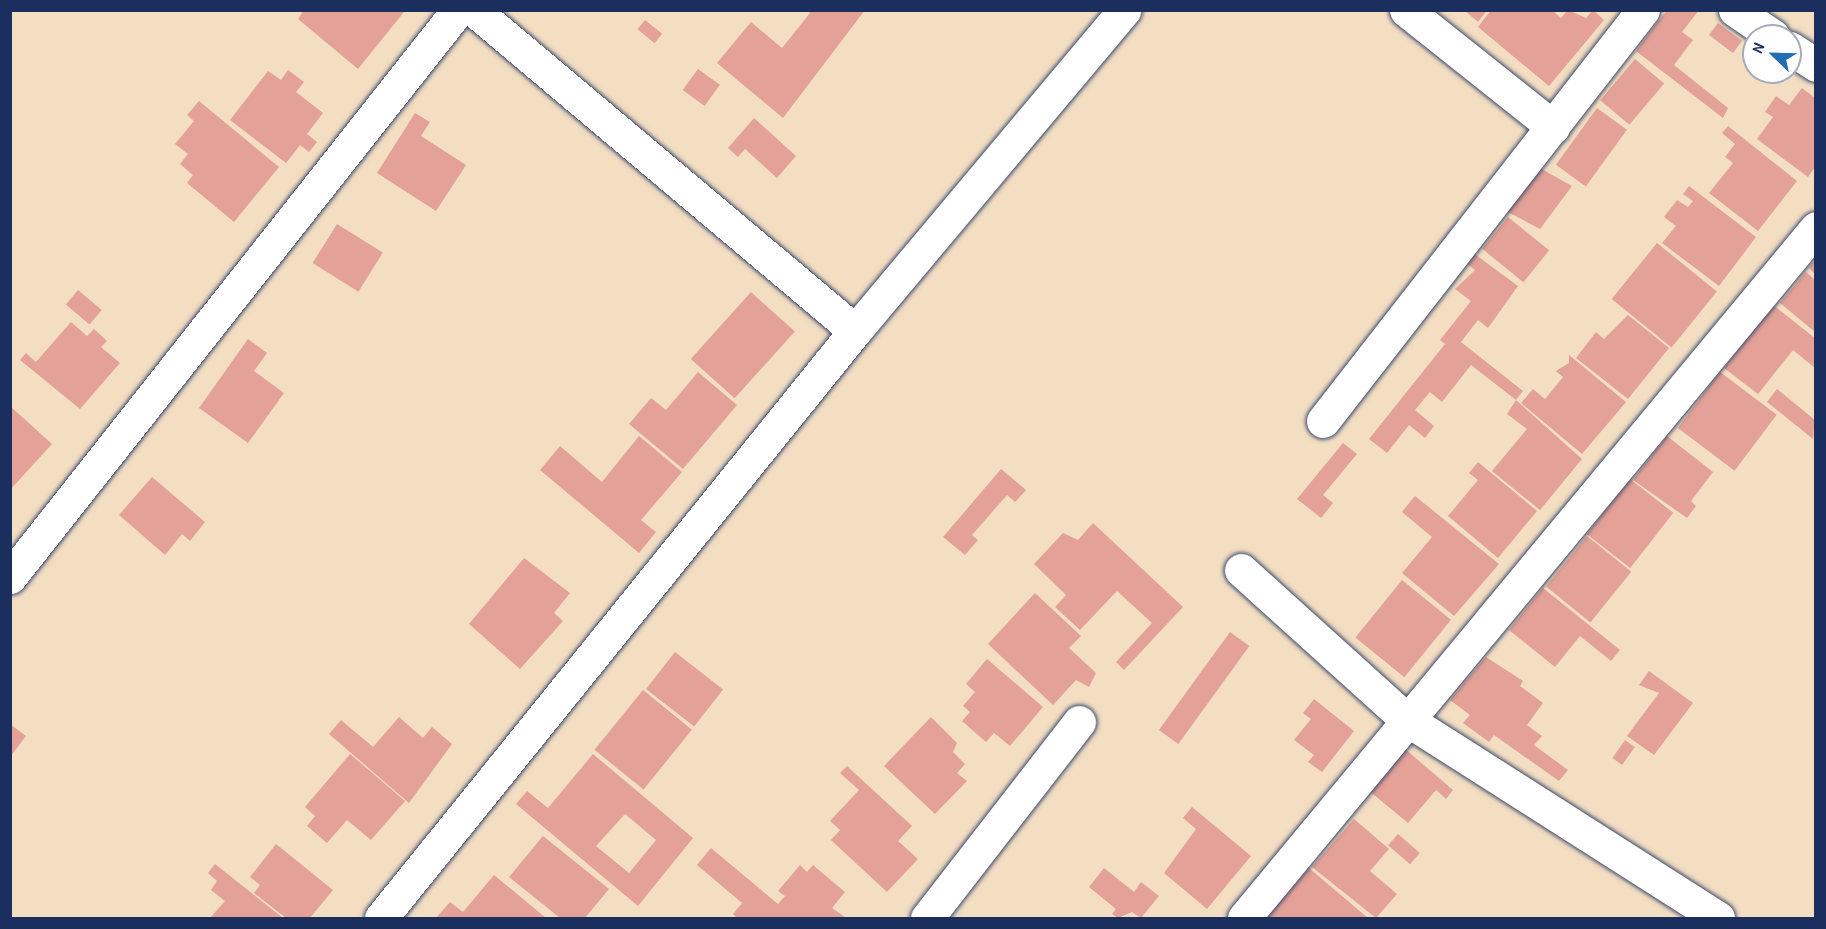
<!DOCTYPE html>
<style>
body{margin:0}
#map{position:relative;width:1826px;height:929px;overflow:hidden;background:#f3dec2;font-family:"Patrick Hand",sans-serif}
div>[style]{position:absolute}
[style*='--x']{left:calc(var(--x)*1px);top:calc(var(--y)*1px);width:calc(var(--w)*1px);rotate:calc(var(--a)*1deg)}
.building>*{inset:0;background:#e4a197;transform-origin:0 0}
.roads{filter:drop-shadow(0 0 2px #3b496d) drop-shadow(0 0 2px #3b496d)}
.minor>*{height:33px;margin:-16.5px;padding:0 16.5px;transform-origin:16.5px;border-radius:16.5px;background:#fff}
span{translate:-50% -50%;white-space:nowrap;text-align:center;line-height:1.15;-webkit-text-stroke:5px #fff;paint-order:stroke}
.frame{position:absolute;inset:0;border:12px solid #1b2f5e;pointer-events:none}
.north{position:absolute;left:1742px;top:24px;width:60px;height:60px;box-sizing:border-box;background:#fff;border:2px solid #a4acbf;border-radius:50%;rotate:293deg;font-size:16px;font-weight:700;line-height:24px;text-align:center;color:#1b2f5e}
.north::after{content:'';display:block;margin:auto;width:21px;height:27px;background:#1f6fb2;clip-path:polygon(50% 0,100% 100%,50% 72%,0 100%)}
</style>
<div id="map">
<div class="building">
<div style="clip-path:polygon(304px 10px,401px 10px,404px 12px,358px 69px,298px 19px)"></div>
<div style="clip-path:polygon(807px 10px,865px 10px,783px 118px,717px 63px,751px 22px,782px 48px,810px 13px)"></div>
<div style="clip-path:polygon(1464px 10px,1487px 10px,1478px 22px)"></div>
<div style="clip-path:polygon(1491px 10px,1552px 10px,1561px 18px,1568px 10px,1586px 18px,1593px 10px,1604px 20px,1549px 86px,1478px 27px)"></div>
<div style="clip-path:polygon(1667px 10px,1699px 10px,1682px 32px,1693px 40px,1674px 65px,1728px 108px,1723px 118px,1636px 51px)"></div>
<div style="left:645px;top:20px;width:22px;height:12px;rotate:39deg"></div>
<div style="left:1718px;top:23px;width:30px;height:15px;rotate:37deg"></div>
<div style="left:1635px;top:59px;width:38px;height:54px;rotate:40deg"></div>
<div style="left:698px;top:69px;width:27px;height:26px;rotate:36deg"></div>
<div style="clip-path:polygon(288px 70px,304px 82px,296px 92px,323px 113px,307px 134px,317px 142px,309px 152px,300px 145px,286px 163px,230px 120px,268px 71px,281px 80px)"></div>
<div style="clip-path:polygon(1802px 88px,1815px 98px,1815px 167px,1808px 177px,1757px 139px,1773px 117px,1765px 112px,1776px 96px,1789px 105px)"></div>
<div style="clip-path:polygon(199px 101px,279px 167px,234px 222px,187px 183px,193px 175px,180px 164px,188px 154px,175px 144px,194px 121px,187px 115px)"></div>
<div style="left:1597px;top:108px;width:37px;height:70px;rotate:36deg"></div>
<div style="clip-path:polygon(415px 113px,430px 122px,421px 136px,466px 165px,436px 211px,377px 173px)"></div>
<div style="clip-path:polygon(754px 118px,796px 156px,777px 178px,745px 149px,738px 157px,728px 148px)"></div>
<div style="clip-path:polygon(1728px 126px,1797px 181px,1758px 231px,1709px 193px,1733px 163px,1725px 157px,1735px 144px,1722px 133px)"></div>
<div style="clip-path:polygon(1538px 167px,1572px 186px,1540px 229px,1506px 211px)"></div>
<div style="clip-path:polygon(1689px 186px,1756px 237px,1719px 286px,1662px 243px,1676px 226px,1664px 217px,1677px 200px,1688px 207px,1693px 201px,1683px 194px)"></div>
<div style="left:1508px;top:217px;width:53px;height:41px;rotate:39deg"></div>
<div style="left:337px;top:224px;width:54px;height:46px;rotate:32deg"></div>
<div style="left:1657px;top:243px;width:77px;height:72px;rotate:39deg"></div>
<div style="clip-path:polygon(1472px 252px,1518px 286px,1488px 328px,1478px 320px,1461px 342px,1523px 391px,1516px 400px,1582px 459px,1540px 510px,1492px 471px,1527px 429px,1507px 414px,1516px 400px,1471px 365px,1442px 402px,1430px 392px,1415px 410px,1434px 426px,1425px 438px,1409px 425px,1387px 453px,1369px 439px,1445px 344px,1440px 340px,1471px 301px,1455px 289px,1475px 270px,1465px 262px)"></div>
<div style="clip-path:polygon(1815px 260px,1815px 274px,1809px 268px)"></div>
<div style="clip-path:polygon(1806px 272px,1815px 280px,1815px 332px,1780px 303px)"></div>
<div style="left:78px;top:290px;width:31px;height:19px;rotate:40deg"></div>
<div style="left:751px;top:292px;width:59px;height:90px;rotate:42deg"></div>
<div style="clip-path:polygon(1773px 305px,1815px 338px,1815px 368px,1793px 350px,1758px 394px,1724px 368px)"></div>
<div style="clip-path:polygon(1628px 315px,1669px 348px,1628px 399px,1576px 358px,1596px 332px,1604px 339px)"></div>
<div style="clip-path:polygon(71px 322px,87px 336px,94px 329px,107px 341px,101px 347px,120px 363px,80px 409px,20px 360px,26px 353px,36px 362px)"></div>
<div style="clip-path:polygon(248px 339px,267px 353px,254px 371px,284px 393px,248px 443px,199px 408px)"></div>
<div style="clip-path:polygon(1569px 355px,1626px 402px,1582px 454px,1521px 403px,1533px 389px,1545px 399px,1563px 377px,1556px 371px,1569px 363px)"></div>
<div style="clip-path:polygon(698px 372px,737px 405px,683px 469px,629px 424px,651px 398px,666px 410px)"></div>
<div style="left:1720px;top:372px;width:71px;height:70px;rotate:37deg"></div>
<div style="clip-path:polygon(1777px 389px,1815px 420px,1813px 439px,1767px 402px)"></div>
<div style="clip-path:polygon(10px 406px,52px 444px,10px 490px)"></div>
<div style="clip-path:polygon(639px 436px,682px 472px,641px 520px,656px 532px,639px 553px,540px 470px,560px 446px,602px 482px)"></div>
<div style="clip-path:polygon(1667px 436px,1713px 472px,1691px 501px,1696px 506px,1687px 518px,1633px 480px)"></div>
<div style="clip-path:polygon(1343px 443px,1357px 454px,1323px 495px,1333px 503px,1321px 518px,1297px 499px)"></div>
<div style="clip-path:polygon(1478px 462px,1537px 511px,1498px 558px,1448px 516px,1478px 480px,1469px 473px)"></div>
<div style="clip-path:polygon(1001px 469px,1026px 490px,1015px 502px,1007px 495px,972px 535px,978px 540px,965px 555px,943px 537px)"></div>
<div style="clip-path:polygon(152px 477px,205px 522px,190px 541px,182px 534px,165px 555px,119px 515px)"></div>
<div style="left:1630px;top:479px;width:55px;height:70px;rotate:38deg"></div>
<div style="clip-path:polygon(1415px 496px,1499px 564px,1454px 616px,1402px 573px,1432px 537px,1402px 512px)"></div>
<div style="clip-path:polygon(1093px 523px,1183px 607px,1124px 670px,1116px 662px,1152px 623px,1117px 591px,1080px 630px,1055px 607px,1066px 595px,1034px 564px,1063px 533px,1078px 540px)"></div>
<div style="left:1587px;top:536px;width:57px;height:65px;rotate:39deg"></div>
<div style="clip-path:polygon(524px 558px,570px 593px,554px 613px,563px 621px,520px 669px,469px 624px)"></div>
<div style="left:1402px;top:580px;width:63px;height:74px;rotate:39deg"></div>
<div style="clip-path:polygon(1543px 588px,1620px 650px,1611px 661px,1580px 636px,1555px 667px,1509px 630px)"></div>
<div style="clip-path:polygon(1035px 593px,1081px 636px,1069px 648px,1096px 673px,1089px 687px,1076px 680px,1053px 705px,988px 644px)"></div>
<div style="left:1230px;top:632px;width:24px;height:121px;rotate:36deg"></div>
<div style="left:675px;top:652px;width:61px;height:47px;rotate:38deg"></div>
<div style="clip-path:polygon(1486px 657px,1523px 681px,1520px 686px,1543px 703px,1527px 725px,1542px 736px,1534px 745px,1568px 770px,1559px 781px,1494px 735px,1489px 742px,1463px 723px,1470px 715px,1450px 700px)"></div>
<div style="clip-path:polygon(987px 659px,1043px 707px,1010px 746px,994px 733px,986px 742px,962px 721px,970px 712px,963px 706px,975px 692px,966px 684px)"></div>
<div style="clip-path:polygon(1649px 671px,1693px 703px,1654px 755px,1627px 736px,1659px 693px,1639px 685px)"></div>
<div style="left:643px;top:690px;width:63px;height:77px;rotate:39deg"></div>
<div style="clip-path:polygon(1314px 699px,1354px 731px,1322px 772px,1308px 762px,1314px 755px,1294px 740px,1311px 719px,1303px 713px)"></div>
<div style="clip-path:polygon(399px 717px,423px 738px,432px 727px,452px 744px,409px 803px,329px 734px,341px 720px,373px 747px)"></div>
<div style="clip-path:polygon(931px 717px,957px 743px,953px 752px,965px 764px,957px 773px,967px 781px,935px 814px,884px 766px)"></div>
<div style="clip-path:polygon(10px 724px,26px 736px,10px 757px)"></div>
<div style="left:1625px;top:740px;width:12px;height:22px;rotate:35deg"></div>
<div style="clip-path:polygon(1404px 748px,1453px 790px,1446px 799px,1436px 790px,1408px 823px,1368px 790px)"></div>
<div style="clip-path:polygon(350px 754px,405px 801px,371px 840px,347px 820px,327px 843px,307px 826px,315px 816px,305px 807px)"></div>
<div style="clip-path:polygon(evenodd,593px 754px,693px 838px,638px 906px,516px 804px,527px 791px,548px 808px,593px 754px,625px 814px,656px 840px,629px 873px,596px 846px,625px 814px)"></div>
<div style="clip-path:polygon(847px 766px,912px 826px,898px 841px,918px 859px,887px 892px,831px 840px,840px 830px,830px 821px,859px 790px,840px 773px)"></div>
<div style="clip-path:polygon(1192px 807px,1251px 856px,1207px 909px,1164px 873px,1196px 829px,1183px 818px)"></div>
<div style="clip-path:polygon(1354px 819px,1389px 849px,1370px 871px,1397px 894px,1376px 918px,1312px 867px)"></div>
<div style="left:1398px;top:834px;width:29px;height:15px;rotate:41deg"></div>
<div style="clip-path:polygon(543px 836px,609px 889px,585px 918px,560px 918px,509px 877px)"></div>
<div style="clip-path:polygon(276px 844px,333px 890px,310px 918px,286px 918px,254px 893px,260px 885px,250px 877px)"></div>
<div style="clip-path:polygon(711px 848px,778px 904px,785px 896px,778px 891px,800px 865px,807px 872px,813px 865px,845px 892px,832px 908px,846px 918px,737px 918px,733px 914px,742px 903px,697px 865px)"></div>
<div style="clip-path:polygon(215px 864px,283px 918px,210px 918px,225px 901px,211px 890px,217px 881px,208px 873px)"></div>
<div style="clip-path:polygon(1104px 868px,1134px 892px,1141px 882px,1159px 896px,1141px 918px,1132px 912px,1118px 918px,1112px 914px,1116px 909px,1089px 887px)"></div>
<div style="clip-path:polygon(1309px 868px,1368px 918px,1266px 918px)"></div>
<div style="clip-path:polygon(494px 875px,546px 918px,436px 918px,450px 902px,463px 912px)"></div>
</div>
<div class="roads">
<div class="minor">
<div style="--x:474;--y:10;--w:498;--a:40.1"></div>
<div style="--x:1406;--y:10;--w:188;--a:38.5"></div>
<div style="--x:1735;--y:10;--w:46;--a:34.4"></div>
<div style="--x:1790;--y:48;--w:31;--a:33"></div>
<div style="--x:1323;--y:421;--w:521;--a:-52.1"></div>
<div style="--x:1241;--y:570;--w:222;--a:42.1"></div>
<div style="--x:1406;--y:719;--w:370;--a:32.5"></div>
<div style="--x:10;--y:577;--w:723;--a:-51.69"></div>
<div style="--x:381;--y:918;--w:754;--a:-51.08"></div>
<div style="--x:855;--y:331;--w:419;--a:-50"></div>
<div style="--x:927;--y:918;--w:248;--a:-52.2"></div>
<div style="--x:1244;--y:918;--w:896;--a:-50.34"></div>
</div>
</div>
<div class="frame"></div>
<div class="north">N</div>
</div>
